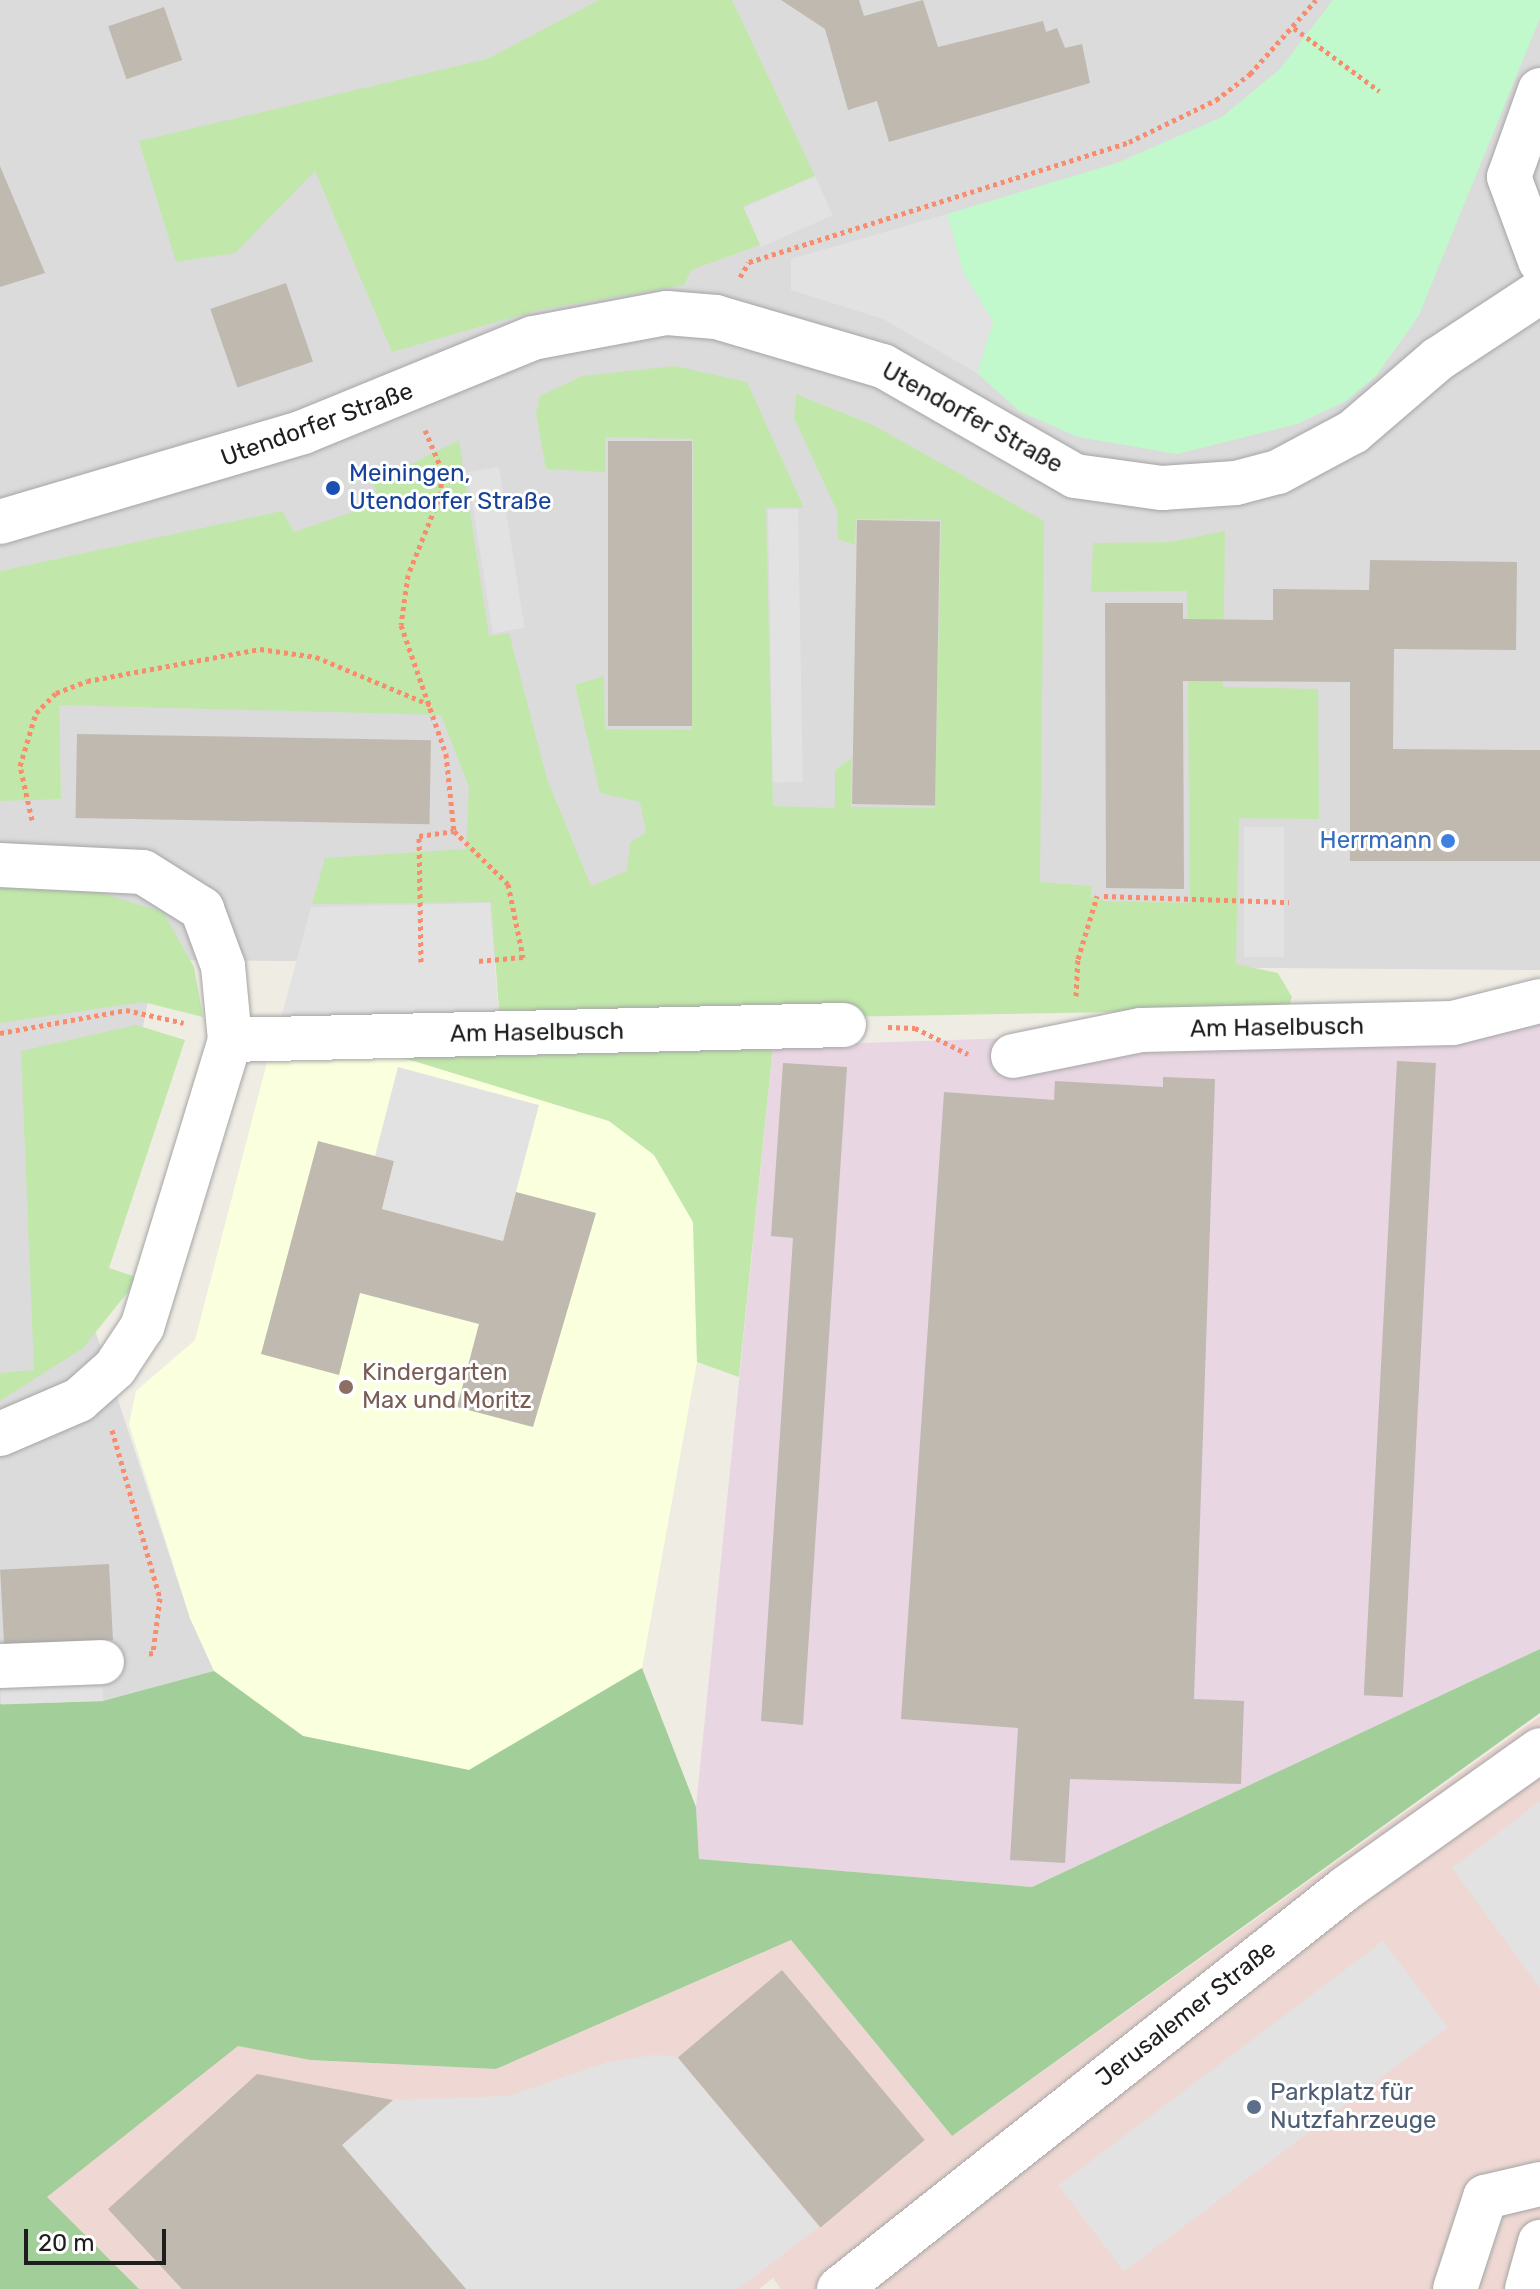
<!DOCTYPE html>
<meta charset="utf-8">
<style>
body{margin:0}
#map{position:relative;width:1540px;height:2289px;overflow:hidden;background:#efece4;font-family:Rubik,sans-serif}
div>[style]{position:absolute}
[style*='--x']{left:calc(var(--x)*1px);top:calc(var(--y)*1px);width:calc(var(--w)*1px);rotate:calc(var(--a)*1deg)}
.residential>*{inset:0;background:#dcdbdb}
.commercial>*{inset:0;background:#efd8d3}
.industrial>*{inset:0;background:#e8d6e2}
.education>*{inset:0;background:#faffdd}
.grass>*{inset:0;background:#c1e8aa}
.forest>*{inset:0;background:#a2ce99}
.park>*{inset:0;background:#c1f9cd}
.parking>*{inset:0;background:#e2e2e2;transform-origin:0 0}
.building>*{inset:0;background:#bfb9b0;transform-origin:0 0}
.path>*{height:5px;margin-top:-2.5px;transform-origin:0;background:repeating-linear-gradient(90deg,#f88c6c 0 4px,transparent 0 8px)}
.roads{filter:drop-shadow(0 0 2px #a5a5a5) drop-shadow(0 0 2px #a5a5a5)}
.minor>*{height:44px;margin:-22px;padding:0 22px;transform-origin:22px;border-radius:22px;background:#fff}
.dots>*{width:22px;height:22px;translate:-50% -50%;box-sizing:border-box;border:4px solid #fff;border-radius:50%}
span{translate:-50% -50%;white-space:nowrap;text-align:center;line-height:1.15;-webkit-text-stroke:6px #fff;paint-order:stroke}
.street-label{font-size:24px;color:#1e1e1e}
.transit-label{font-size:24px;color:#164399}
.left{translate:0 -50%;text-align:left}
.shop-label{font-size:24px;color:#366cbe}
.right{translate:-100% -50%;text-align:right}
.education-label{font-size:24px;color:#785e54}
.service-label{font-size:24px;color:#4e5e75}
.scale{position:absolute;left:24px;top:2229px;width:142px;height:36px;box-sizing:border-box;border:4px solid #1e1e1e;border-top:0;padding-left:10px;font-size:24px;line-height:28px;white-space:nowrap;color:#1e1e1e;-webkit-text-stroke:6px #fff;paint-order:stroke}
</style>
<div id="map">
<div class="residential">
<div style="clip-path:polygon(0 0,1540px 0,1540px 970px,156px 960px,88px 1309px,190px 1618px,214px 1671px,99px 1722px,0 1727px)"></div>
</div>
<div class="commercial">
<div style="clip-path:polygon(1540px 1716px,1540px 2289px,781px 2289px,773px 2278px,759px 2289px,139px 2289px,46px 2197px,238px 2045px,310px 2060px,496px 2069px,791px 1940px,952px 2136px)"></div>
</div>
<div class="industrial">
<div style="clip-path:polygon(1540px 1020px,1540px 1649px,1032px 1887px,699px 1859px,696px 1807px,773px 1046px)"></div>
</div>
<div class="education">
<div style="clip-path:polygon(378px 1050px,609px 1121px,654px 1155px,693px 1222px,697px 1362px,642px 1668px,469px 1770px,303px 1736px,214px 1671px,190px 1618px,129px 1424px,136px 1391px,195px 1340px,267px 1062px)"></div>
</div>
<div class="grass">
<div style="clip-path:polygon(599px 0,732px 0,815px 176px,744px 206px,760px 245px,691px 270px,684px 285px,538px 310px,392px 352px,315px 171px,235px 253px,176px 262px,139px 141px,487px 59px)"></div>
<div style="clip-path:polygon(674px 366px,747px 382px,804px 508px,766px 507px,773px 806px,835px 808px,835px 770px,852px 758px,851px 807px,935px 808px,941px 520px,856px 519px,855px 545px,838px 539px,837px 511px,794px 418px,796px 394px,873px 425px,1044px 521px,1040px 882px,1091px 886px,1091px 896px,1105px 901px,1190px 903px,1187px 591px,1091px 592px,1093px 543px,1170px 542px,1225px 531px,1223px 687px,1318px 689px,1319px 819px,1239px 818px,1236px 964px,1278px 973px,1292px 997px,1288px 1009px,500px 1023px,491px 902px,312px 904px,325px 858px,466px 849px,469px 787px,441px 715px,59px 705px,61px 799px,0 801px,0 571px,282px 511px,294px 532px,380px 503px,373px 483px,459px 440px,489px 636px,509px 633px,547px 779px,591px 886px,627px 871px,630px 843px,646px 832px,640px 802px,600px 793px,575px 685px,604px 676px,605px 729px,692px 730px,693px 439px,605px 437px,605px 472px,546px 469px,536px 414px,540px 396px,582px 376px)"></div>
<div style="clip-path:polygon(0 886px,78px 886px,163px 912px,194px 967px,203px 1017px,143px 1002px,0 1023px)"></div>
<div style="clip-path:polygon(136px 1025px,185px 1040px,109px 1268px,139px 1278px,83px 1348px,0 1401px,0 1373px,34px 1370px,21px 1051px)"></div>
<div style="clip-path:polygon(773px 1046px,739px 1377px,697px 1362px,693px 1222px,654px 1155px,609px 1121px,378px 1050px)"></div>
</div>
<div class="forest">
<div style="clip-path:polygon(1540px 1649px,1540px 1713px,952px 2136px,791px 1940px,496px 2069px,310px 2060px,238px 2046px,47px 2197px,139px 2289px,0 2289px,0 1704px,103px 1701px,214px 1671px,303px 1736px,469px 1770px,642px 1668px,696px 1807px,699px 1859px,1032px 1887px)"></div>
</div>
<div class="park">
<div style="clip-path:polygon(1333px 0,1540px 0,1540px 18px,1419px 315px,1376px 376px,1346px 401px,1297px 424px,1177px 454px,1078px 437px,1019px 411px,977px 373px,993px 322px,963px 272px,947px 214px,1117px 163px,1222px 117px,1280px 69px)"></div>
</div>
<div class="parking">
<div style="left:815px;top:176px;width:43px;height:78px;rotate:66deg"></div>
<div style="clip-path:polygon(947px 214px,963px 272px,993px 322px,977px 373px,883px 319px,791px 290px,791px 259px)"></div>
<div style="left:499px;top:467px;width:163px;height:32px;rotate:81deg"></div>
<div style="left:798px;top:509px;width:273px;height:30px;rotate:89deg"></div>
<div style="left:1244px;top:827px;width:40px;height:130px"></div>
<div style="clip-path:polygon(490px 903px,499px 1016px,281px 1018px,311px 907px)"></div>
<div style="clip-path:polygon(398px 1067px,539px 1105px,503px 1241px,382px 1209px,394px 1161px,375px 1156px)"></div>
<div style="left:102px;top:1668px;width:33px;height:102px;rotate:88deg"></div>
<div style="clip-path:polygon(1540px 1801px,1540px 1988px,1452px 1868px)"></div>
<div style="left:1383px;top:1941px;width:108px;height:406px;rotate:53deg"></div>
<div style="clip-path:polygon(655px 2055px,677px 2057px,819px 2227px,738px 2289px,466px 2289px,342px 2145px,393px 2100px,508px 2096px,608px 2062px)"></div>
</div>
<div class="building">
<div style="clip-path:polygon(781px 0,859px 0,864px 16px,923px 0,938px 47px,1043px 21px,1046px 32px,1057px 28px,1065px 48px,1082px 44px,1090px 83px,889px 142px,877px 101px,848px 110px,825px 29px)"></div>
<div style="left:164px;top:7px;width:56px;height:59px;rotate:71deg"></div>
<div style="clip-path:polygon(0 166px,45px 273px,0 287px)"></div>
<div style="left:286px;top:283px;width:83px;height:80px;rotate:71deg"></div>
<div style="left:608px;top:441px;width:84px;height:285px"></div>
<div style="left:857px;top:520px;width:83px;height:284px;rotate:1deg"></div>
<div style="clip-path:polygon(1370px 560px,1517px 562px,1516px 650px,1394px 649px,1393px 749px,1540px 750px,1540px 861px,1350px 861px,1350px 682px,1183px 681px,1184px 889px,1106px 888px,1105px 603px,1183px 603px,1183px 619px,1273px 620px,1273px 589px,1369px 590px)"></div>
<div style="left:77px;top:734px;width:354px;height:84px;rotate:1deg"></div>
<div style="left:1397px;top:1061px;width:39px;height:635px;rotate:3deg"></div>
<div style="clip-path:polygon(783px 1063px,847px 1067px,803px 1725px,761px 1721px,793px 1238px,771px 1236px)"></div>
<div style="clip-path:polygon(1163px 1077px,1215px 1079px,1194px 1699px,1244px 1701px,1241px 1784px,1070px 1779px,1065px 1863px,1010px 1860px,1018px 1728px,901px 1719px,944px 1092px,1054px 1100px,1055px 1081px,1163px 1087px)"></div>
<div style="clip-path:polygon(318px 1141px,394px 1161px,382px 1209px,503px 1241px,516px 1192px,596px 1213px,533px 1427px,457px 1407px,479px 1324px,360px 1293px,339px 1375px,261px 1354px)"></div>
<div style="left:109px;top:1564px;width:76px;height:109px;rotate:87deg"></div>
<div style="left:782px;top:1970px;width:222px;height:136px;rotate:50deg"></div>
<div style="clip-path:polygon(257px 2074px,393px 2100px,342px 2145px,466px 2289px,182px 2289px,108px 2209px)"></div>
</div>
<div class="path">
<div style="--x:1294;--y:28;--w:106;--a:36.5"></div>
<div style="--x:740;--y:277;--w:17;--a:-59"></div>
<div style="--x:749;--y:262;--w:398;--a:-17.5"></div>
<div style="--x:1129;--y:142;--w:97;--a:-25.8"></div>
<div style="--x:1216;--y:100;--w:43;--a:-37.4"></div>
<div style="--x:1250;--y:74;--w:99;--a:-48.3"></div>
<div style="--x:425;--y:430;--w:41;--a:67.2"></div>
<div style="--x:441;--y:468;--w:25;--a:90"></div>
<div style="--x:441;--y:493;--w:88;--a:111.9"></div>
<div style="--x:408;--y:575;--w:50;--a:98"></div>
<div style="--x:401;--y:625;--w:137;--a:70.8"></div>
<div style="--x:446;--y:754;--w:77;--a:84.1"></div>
<div style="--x:454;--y:831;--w:76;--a:44.5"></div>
<div style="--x:508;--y:884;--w:75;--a:78.4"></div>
<div style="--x:523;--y:957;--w:46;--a:175"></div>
<div style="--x:32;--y:820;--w:55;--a:-102.5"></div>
<div style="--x:20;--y:766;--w:55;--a:-73.2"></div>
<div style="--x:36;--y:713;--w:28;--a:-45"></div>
<div style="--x:56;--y:693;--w:33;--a:-21"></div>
<div style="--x:87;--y:681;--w:176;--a:-10.5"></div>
<div style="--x:260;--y:649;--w:57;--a:8.1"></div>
<div style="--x:316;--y:657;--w:125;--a:22.7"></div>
<div style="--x:1104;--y:896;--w:185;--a:1.9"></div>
<div style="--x:421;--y:962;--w:126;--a:-90.9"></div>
<div style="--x:419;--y:836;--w:35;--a:-8"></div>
<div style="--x:1076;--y:996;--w:37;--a:-87"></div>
<div style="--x:1078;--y:959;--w:66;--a:-73.2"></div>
<div style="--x:888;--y:1027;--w:27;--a:2"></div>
<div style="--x:915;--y:1028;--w:59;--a:26.1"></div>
<div style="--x:0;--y:1033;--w:128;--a:-10.3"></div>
<div style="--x:126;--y:1010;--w:59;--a:12.6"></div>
<div style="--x:112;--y:1430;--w:175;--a:74.1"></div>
<div style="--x:160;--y:1598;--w:55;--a:97.3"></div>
<div style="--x:153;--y:1653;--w:8;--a:173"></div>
</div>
<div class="roads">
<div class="minor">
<div style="--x:1540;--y:90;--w:92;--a:109.6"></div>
<div style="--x:1509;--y:177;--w:90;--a:69.7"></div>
<div style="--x:0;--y:522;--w:316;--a:-16.5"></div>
<div style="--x:303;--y:432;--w:248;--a:-22.2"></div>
<div style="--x:533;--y:338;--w:136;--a:-10.6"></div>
<div style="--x:667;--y:313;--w:49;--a:4.7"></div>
<div style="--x:716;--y:317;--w:174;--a:16.4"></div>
<div style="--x:883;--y:366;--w:221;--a:29.8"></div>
<div style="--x:1075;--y:476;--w:88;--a:7.9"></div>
<div style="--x:1162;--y:488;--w:74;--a:-3.9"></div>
<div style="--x:1236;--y:483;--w:43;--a:-14.7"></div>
<div style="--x:1278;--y:472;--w:85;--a:-28.1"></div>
<div style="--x:1353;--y:432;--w:112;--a:-40.7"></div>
<div style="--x:1438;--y:359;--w:122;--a:-33.3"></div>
<div style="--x:0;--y:865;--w:143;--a:2.8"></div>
<div style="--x:143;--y:872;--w:70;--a:32.1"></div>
<div style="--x:202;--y:909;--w:61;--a:69.8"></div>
<div style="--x:223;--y:966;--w:74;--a:84.6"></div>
<div style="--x:230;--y:1040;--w:300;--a:107"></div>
<div style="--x:142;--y:1327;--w:49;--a:123.4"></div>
<div style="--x:115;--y:1368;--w:48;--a:138.4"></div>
<div style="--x:79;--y:1400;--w:86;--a:156.7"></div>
<div style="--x:230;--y:1040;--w:614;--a:-1.4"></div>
<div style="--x:1013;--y:1056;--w:131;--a:-11.5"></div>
<div style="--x:1141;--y:1030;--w:312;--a:-1.3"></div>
<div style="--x:1453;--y:1023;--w:90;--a:-14.2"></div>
<div style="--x:0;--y:1666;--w:102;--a:-2.2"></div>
<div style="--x:839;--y:2289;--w:646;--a:-38.34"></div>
<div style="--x:1346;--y:1888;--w:238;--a:-35.4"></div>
<div style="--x:1455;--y:2289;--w:97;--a:-71.9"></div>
<div style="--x:1485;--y:2197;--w:57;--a:-13.3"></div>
<div style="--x:1527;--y:2289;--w:49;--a:-74.5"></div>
</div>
</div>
<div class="dots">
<div style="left:333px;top:488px;background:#1a4fb4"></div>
<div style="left:1448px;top:841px;background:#3f7fe0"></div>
<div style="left:346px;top:1387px;background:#8d6e63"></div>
<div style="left:1254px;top:2107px;background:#5c6f8a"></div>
</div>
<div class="street-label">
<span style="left:972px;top:418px;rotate:29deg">Utendorfer Straße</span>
<span style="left:317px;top:425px;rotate:-20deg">Utendorfer Straße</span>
<span style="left:1277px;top:1028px;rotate:-1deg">Am Haselbusch</span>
<span style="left:537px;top:1033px;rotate:-1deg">Am Haselbusch</span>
<span style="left:1186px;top:2014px;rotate:-38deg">Jerusalemer Straße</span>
</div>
<div class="transit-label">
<span class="left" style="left:349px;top:488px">Meiningen,<br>Utendorfer Straße</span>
</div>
<div class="shop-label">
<span class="right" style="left:1432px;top:841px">Herrmann</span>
</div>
<div class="education-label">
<span class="left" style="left:362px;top:1387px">Kindergarten<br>Max und Moritz</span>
</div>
<div class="service-label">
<span class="left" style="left:1270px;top:2107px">Parkplatz für<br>Nutzfahrzeuge</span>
</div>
<div class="scale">20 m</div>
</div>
